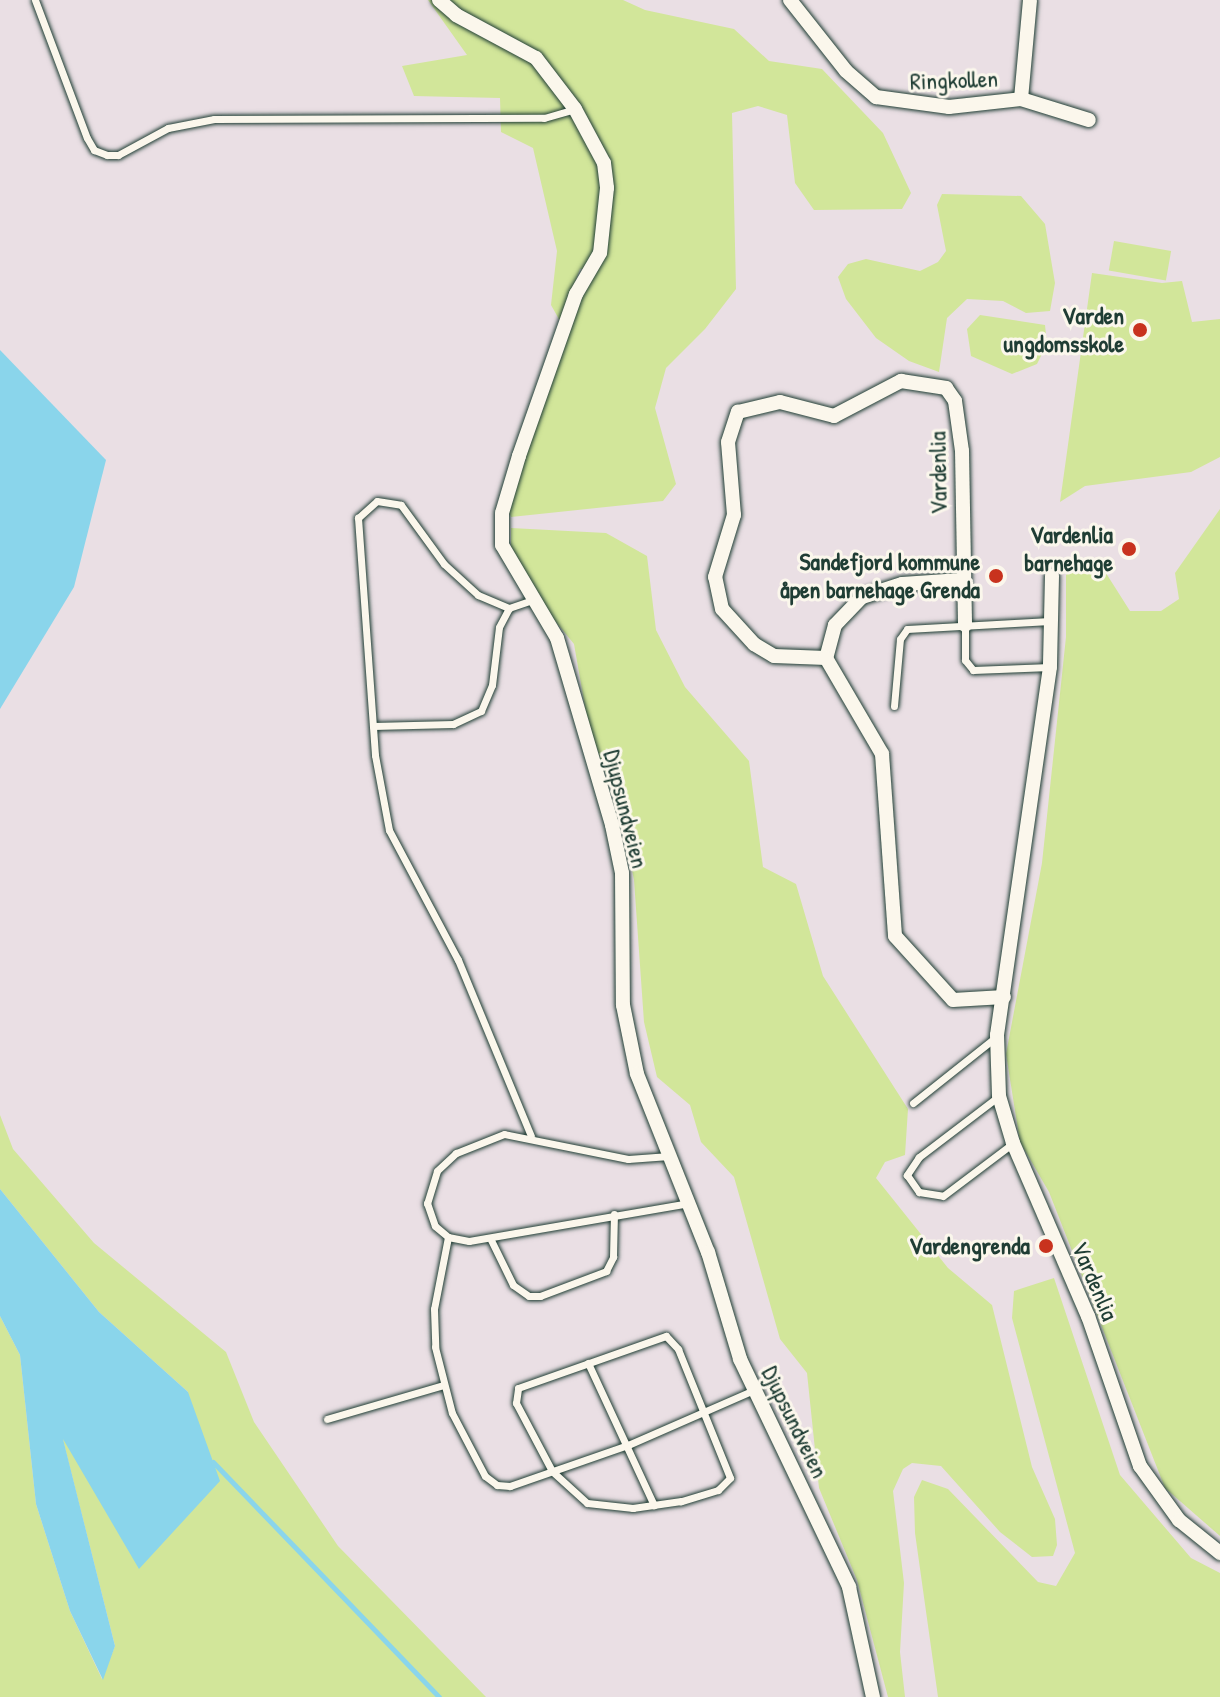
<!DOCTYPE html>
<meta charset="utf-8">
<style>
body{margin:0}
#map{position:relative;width:1220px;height:1697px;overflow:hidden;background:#eadfe4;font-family:"Patrick Hand",sans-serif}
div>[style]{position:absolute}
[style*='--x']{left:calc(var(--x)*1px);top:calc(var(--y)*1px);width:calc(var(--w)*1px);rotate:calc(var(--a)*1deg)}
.green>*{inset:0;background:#d2e69a;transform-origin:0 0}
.water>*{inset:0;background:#8ad5eb}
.stream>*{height:5px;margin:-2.5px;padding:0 2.5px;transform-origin:2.5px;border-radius:2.5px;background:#8ad5eb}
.roads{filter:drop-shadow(0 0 2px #1f3d34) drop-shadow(0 0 2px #1f3d34)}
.lane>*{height:7px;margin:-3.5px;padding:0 3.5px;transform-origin:3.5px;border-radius:3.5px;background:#fbf7ec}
.street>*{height:14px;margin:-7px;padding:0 7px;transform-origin:7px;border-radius:7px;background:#fbf7ec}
.dots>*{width:22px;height:22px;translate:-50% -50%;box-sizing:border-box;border:4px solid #fbf7ec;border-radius:50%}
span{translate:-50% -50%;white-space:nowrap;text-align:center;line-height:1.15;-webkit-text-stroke:6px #fbf7ec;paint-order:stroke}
.street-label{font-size:24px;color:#1f3d34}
.poi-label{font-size:24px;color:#1f3d34;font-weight:700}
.right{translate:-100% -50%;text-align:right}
</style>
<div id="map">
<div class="green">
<div style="clip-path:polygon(428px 0,623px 0,645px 10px,734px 29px,769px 61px,822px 69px,883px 133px,911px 193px,902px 209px,814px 210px,795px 183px,787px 115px,758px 106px,732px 113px,736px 289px,705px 329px,666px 368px,655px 408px,676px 484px,663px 501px,511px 517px,507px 508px,590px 269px,580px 269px,560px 321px,551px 305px,557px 251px,533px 148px,501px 132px,500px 98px,414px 96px,402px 66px,467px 55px)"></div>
<div style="clip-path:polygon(942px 194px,1021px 196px,1045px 224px,1055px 283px,1050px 311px,1026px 313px,1003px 301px,967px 299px,947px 318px,939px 372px,909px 361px,876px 338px,846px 299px,838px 277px,848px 264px,866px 259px,920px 271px,938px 262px,946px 251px,937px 205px)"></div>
<div style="left:1114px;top:241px;width:58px;height:30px;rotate:10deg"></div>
<div style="clip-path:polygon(1092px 273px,1162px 283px,1182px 281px,1192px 322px,1220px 319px,1220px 457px,1191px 472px,1085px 486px,1060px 502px)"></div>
<div style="clip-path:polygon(980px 315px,1045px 325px,1047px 344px,1037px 364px,1012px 374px,971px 356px,967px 329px)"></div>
<div style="clip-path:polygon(1220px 509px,1220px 1536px,1165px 1488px,1049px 1192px,1020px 1142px,1006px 1054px,1042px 863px,1066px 637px,1066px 575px,1081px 560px,1104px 570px,1130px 611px,1161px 611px,1179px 599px,1175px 573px)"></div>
<div style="clip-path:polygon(511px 528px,606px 533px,647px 556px,656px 630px,685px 687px,749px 761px,763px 867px,796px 884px,823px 976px,908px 1109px,905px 1155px,885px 1162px,876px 1178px,948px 1268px,992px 1305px,1032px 1467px,1055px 1519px,1057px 1545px,1053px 1556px,1032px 1557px,1000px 1532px,941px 1466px,912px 1463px,903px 1469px,893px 1491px,904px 1583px,900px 1652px,905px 1697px,888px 1697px,857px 1580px,819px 1488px,807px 1373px,780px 1339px,734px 1177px,701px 1142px,690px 1105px,657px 1077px,644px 1022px,634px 880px,620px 812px,588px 724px,574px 644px,511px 567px)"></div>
<div style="clip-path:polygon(0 1115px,13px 1149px,94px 1243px,226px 1352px,254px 1422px,338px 1546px,486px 1697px,0 1697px,0 1316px,20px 1355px,36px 1504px,70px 1611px,102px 1679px,115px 1646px,62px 1436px,188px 1392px,99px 1312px,0 1189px)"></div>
<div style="clip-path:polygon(1054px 1278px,1120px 1475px,1191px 1558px,1220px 1573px,1220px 1697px,938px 1697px,915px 1533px,914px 1497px,922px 1480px,948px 1489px,1038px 1582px,1056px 1586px,1075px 1553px,1012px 1318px,1014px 1291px)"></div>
</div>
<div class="water">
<div style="clip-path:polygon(0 350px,106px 460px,74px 587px,0 709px)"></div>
<div style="clip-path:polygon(0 1189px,99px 1312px,188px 1392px,220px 1481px,139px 1569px,63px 1439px,115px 1646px,103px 1680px,70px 1611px,36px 1504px,20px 1355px,0 1316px)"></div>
</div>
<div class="stream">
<div style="--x:213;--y:1462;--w:326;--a:46.1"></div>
</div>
<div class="roads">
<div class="lane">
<div style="--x:35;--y:0;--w:147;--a:69.4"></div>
<div style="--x:87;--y:138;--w:14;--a:60"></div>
<div style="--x:94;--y:150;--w:14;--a:21"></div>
<div style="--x:107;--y:155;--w:11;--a:0"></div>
<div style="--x:118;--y:155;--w:57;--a:-28.4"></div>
<div style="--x:168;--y:128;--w:47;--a:-11.1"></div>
<div style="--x:214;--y:119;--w:330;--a:-0.2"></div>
<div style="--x:544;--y:118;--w:32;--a:-16"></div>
<div style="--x:965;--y:625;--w:35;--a:90"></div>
<div style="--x:965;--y:660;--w:13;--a:51"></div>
<div style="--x:973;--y:670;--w:77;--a:-2.2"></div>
<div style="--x:894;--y:706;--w:67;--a:-84.9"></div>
<div style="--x:900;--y:639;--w:12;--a:-55"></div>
<div style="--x:907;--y:629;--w:143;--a:-3.2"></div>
<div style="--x:373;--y:726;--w:80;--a:-1.4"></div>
<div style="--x:453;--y:724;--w:31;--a:-25"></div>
<div style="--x:481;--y:711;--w:28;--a:-67"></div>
<div style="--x:492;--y:685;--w:58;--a:-83.1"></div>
<div style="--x:499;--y:627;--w:21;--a:-62"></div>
<div style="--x:999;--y:1096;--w:101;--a:142.7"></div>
<div style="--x:919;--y:1157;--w:22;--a:124"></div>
<div style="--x:907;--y:1175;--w:21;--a:55"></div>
<div style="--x:919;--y:1192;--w:24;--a:9"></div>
<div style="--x:943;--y:1196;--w:88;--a:-37.1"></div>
<div style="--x:913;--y:1103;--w:106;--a:-38.5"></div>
<div style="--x:531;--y:1136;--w:191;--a:-112.5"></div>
<div style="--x:458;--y:960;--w:147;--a:-118"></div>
<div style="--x:389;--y:830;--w:76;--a:-100.6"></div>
<div style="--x:375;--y:755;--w:238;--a:-94.1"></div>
<div style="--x:358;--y:518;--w:25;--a:-42"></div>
<div style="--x:377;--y:501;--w:24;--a:9"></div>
<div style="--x:401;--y:505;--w:73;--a:53.9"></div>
<div style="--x:444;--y:564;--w:46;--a:42.4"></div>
<div style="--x:478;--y:595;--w:34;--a:23"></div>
<div style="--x:509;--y:608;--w:24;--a:-19"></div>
<div style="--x:669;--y:1156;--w:41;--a:175.8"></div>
<div style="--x:628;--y:1159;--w:126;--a:-168.6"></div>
<div style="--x:504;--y:1134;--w:52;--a:158.4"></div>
<div style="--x:456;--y:1153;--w:26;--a:137"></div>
<div style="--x:437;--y:1171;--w:34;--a:107"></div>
<div style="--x:427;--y:1203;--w:24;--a:71"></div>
<div style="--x:435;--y:1226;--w:17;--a:40"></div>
<div style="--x:448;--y:1237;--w:21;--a:11"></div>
<div style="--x:469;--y:1241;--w:222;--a:-9.8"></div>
<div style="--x:448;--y:1237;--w:73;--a:101"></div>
<div style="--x:434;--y:1309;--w:38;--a:88"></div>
<div style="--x:435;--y:1347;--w:68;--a:75.6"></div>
<div style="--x:452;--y:1413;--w:71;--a:62.4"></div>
<div style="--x:485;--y:1476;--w:15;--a:37"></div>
<div style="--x:497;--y:1485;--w:13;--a:4"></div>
<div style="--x:510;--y:1486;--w:125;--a:-19.2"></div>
<div style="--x:628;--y:1445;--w:137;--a:-23.6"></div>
<div style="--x:491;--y:1240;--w:50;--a:63.9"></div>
<div style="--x:513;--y:1285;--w:19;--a:35"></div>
<div style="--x:529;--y:1296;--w:11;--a:0"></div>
<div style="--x:540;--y:1296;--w:71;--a:-20.7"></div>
<div style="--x:606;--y:1271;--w:16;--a:-63"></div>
<div style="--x:613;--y:1257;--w:43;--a:-88.7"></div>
<div style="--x:666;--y:1336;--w:18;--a:47"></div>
<div style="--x:678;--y:1349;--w:139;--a:68"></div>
<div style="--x:730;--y:1478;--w:17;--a:135"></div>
<div style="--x:718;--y:1490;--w:39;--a:163"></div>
<div style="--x:681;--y:1501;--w:49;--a:171.7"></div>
<div style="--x:633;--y:1508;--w:46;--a:-173.8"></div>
<div style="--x:587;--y:1503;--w:47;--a:-137.6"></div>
<div style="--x:552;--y:1471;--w:77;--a:-117.9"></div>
<div style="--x:516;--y:1403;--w:15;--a:-82"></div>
<div style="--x:518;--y:1388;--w:157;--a:-19.4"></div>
<div style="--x:588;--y:1363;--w:157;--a:65.1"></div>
<div style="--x:327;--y:1419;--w:121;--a:-16.3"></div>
</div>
<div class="street">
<div style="--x:439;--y:0;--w:23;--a:41"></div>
<div style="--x:456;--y:15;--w:91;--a:28.3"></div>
<div style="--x:536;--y:58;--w:64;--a:52.6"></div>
<div style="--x:575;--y:109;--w:61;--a:61.8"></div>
<div style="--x:604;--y:163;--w:25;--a:83"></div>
<div style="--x:607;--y:188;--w:65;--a:96.1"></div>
<div style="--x:600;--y:253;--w:48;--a:120.3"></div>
<div style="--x:576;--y:294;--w:172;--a:109.4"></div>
<div style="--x:519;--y:456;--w:59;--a:106.6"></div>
<div style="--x:502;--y:513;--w:32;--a:90"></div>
<div style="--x:502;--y:545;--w:108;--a:59.4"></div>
<div style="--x:557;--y:638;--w:195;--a:73.6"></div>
<div style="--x:612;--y:825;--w:49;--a:78.2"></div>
<div style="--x:622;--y:873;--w:132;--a:89.6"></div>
<div style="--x:623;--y:1005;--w:70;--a:78.5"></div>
<div style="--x:637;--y:1074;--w:192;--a:68.3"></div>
<div style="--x:708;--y:1252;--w:112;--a:73.3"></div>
<div style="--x:740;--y:1359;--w:253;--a:64.4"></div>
<div style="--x:849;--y:1587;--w:113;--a:77.7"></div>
<div style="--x:790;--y:0;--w:90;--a:51.7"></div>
<div style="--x:846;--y:71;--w:40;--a:41"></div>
<div style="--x:876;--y:97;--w:74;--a:7.8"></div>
<div style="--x:949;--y:107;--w:72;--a:-6.3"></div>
<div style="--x:1021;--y:99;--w:71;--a:17.2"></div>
<div style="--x:1021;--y:99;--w:99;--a:-84.8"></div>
<div style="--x:1052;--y:576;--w:91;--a:91.3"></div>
<div style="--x:1050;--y:667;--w:372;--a:98.2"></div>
<div style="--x:997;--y:1035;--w:61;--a:88.1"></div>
<div style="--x:999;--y:1096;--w:49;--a:73.4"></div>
<div style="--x:1013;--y:1143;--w:189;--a:66.6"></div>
<div style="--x:1088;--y:1316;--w:159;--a:70.9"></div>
<div style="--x:1140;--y:1466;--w:67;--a:54.2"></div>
<div style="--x:1179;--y:1520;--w:53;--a:38.8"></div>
<div style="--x:961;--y:580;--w:59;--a:176.1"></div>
<div style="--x:902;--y:584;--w:42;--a:162"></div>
<div style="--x:862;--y:597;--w:39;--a:134"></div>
<div style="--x:835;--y:625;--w:34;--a:105"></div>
<div style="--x:826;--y:658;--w:52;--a:-177.8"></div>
<div style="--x:774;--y:656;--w:23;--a:-149"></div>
<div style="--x:754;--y:644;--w:47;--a:-132.4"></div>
<div style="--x:722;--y:609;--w:33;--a:-102"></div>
<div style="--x:715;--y:577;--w:65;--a:-73"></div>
<div style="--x:734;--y:515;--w:73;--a:-94.7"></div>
<div style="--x:728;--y:442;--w:32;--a:-72"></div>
<div style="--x:738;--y:412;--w:43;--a:-13.4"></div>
<div style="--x:780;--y:402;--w:56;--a:14.5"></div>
<div style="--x:834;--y:416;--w:76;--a:-27.6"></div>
<div style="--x:901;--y:381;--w:46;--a:8.8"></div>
<div style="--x:946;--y:388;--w:16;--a:55"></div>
<div style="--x:955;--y:401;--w:50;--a:82"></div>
<div style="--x:962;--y:451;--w:174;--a:89"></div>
<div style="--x:826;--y:658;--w:111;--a:59.7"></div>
<div style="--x:882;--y:754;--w:182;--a:85.9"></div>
<div style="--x:895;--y:936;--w:86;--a:47.8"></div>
<div style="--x:953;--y:1000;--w:51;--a:-3.4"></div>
</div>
</div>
<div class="dots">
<div style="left:1140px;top:330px;background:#c8321e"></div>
<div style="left:1129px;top:549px;background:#c8321e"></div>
<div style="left:996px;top:576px;background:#c8321e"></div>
<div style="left:1046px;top:1246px;background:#c8321e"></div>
</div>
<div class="street-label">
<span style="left:954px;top:80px;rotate:-2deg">Ringkollen</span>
<span style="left:938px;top:473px;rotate:-91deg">Vardenlia</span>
<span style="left:626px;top:809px;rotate:76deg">Djupsundveien</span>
<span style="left:1095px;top:1281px;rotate:67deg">Vardenlia</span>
<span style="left:795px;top:1422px;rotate:64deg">Djupsundveien</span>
</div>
<div class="poi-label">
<span class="right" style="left:1124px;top:330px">Varden<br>ungdomsskole</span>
<span class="right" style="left:1113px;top:549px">Vardenlia<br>barnehage</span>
<span class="right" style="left:980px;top:576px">Sandefjord kommune<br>åpen barnehage Grenda</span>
<span class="right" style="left:1030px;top:1246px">Vardengrenda</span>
</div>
</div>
